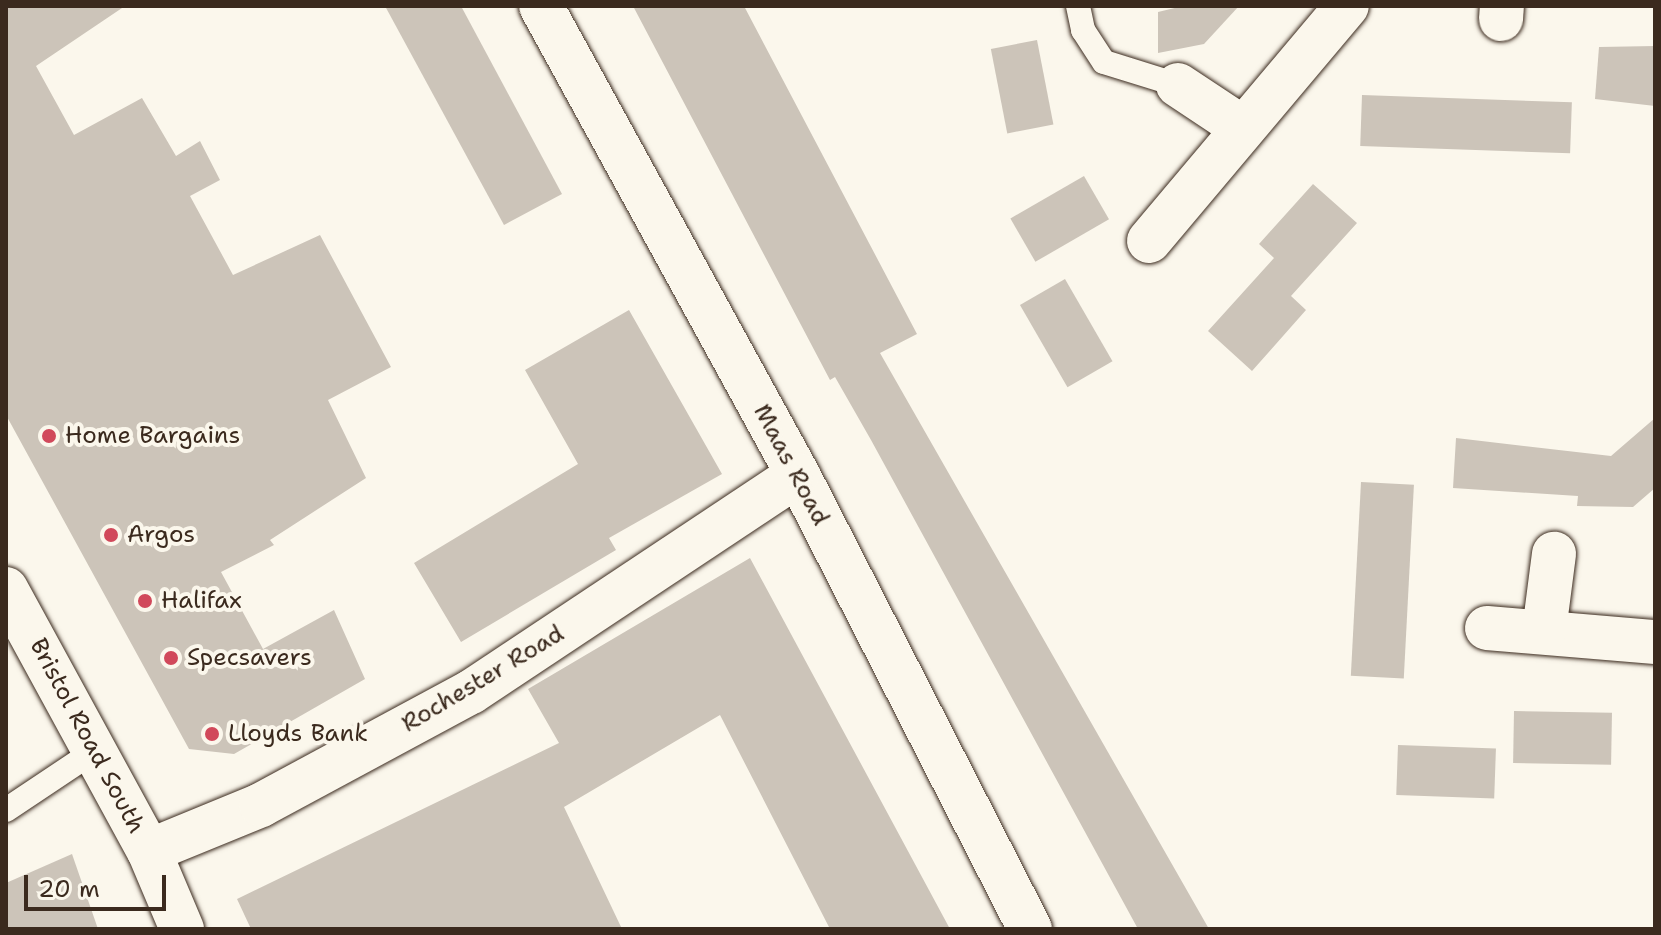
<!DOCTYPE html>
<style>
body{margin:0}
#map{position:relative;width:1661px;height:935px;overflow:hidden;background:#fbf7ec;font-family:"Shantell Sans",sans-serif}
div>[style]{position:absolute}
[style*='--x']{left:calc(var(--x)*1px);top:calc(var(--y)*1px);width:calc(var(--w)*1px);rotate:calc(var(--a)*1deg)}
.building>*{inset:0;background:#ccc4b9;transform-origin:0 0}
.roads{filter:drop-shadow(0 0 2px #3b2a1e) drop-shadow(0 0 2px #3b2a1e)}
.lane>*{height:24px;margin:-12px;padding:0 12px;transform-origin:12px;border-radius:12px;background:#fbf7ec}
.street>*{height:44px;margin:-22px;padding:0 22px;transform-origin:22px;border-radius:22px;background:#fbf7ec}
.dots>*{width:22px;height:22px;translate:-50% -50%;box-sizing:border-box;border:4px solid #fbf7ec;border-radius:50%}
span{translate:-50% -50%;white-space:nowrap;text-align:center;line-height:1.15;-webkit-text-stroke:8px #fbf7ec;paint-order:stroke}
.poi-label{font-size:24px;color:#3b2a1e}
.left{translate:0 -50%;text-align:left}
.street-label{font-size:24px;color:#3b2a1e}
.frame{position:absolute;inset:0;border:8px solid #3b2a1e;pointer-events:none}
.scale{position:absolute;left:24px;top:875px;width:142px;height:36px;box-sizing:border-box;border:4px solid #3b2a1e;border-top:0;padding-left:10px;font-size:24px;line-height:28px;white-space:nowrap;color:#3b2a1e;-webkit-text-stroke:6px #fbf7ec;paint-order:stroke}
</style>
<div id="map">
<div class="building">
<div style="clip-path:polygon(6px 6px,125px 6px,36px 66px,74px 135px,142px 98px,176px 156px,200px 141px,220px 180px,190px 196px,233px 275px,320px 235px,391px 367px,328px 400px,366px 478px,270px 540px,274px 545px,221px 572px,263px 649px,334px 610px,365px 679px,234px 754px,189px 749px,6px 415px)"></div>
<div style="clip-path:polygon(385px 6px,461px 6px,562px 194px,504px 225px)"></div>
<div style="clip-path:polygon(633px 6px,744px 6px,917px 334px,880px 353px,1209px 929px,1138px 929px,871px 440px,835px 377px,830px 380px)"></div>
<div style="clip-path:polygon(1183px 6px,1239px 6px,1204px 44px,1158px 53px,1158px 12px)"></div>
<div style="left:1037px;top:40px;width:86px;height:47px;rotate:79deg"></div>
<div style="clip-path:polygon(1655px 46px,1655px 106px,1595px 99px,1599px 47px)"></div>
<div style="left:1362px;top:95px;width:210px;height:51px;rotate:2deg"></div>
<div style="left:1084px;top:176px;width:50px;height:85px;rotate:60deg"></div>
<div style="clip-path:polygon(1313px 184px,1357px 223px,1291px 296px,1306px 310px,1252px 371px,1208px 331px,1274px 258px,1259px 244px)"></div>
<div style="left:1065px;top:279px;width:95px;height:52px;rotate:60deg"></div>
<div style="clip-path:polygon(629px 310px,722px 474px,609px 538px,616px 550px,461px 642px,414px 563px,578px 464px,525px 370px)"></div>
<div style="clip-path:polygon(1655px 418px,1655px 488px,1633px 507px,1577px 506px,1578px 496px,1453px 488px,1456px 438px,1611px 456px)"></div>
<div style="left:1361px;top:482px;width:53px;height:194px;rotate:3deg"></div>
<div style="clip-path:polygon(750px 558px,950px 929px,830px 929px,720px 715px,564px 807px,622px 929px,251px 929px,237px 899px,559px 743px,528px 689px)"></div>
<div style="left:1514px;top:711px;width:98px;height:52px;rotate:1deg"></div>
<div style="left:1398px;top:745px;width:98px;height:50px;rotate:2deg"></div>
<div style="clip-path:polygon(72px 854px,98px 929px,6px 929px,6px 883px)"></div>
</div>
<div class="roads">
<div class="lane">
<div style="--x:1078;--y:6;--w:25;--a:78"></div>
<div style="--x:1083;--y:30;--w:38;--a:57"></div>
<div style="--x:1104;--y:62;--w:77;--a:17.3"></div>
<div style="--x:6;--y:810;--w:108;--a:-33.7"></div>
</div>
<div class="street">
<div style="--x:541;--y:6;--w:535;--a:61.28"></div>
<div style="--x:798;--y:475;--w:510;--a:62.93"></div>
<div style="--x:1501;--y:19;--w:13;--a:-86"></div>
<div style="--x:1178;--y:85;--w:78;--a:33.5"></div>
<div style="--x:1149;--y:241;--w:307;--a:-49.9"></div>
<div style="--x:6;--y:589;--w:298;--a:61.4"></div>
<div style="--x:149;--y:851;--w:85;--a:67.1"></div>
<div style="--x:1487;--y:628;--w:169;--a:4.8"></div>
<div style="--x:1544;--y:631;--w:78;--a:-82.6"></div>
<div style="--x:149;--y:851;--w:121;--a:-22.3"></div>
<div style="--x:261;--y:805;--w:238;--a:-28.3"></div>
<div style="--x:471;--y:692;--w:392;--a:-33.6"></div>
</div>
</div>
<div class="dots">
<div style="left:49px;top:436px;background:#d1495b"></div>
<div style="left:111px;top:535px;background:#d1495b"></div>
<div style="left:145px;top:601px;background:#d1495b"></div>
<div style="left:171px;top:658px;background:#d1495b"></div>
<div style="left:212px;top:734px;background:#d1495b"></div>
</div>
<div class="poi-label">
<span class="left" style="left:65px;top:436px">Home Bargains</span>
<span class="left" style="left:127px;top:535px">Argos</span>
<span class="left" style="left:161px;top:601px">Halifax</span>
<span class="left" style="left:187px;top:658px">Specsavers</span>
<span class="left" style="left:228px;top:734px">Lloyds Bank</span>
</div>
<div class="street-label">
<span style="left:791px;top:465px;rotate:62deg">Maas Road</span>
<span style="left:483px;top:679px;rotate:-31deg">Rochester Road</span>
<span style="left:87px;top:736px;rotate:62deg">Bristol Road South</span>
</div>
<div class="frame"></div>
<div class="scale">20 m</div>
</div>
